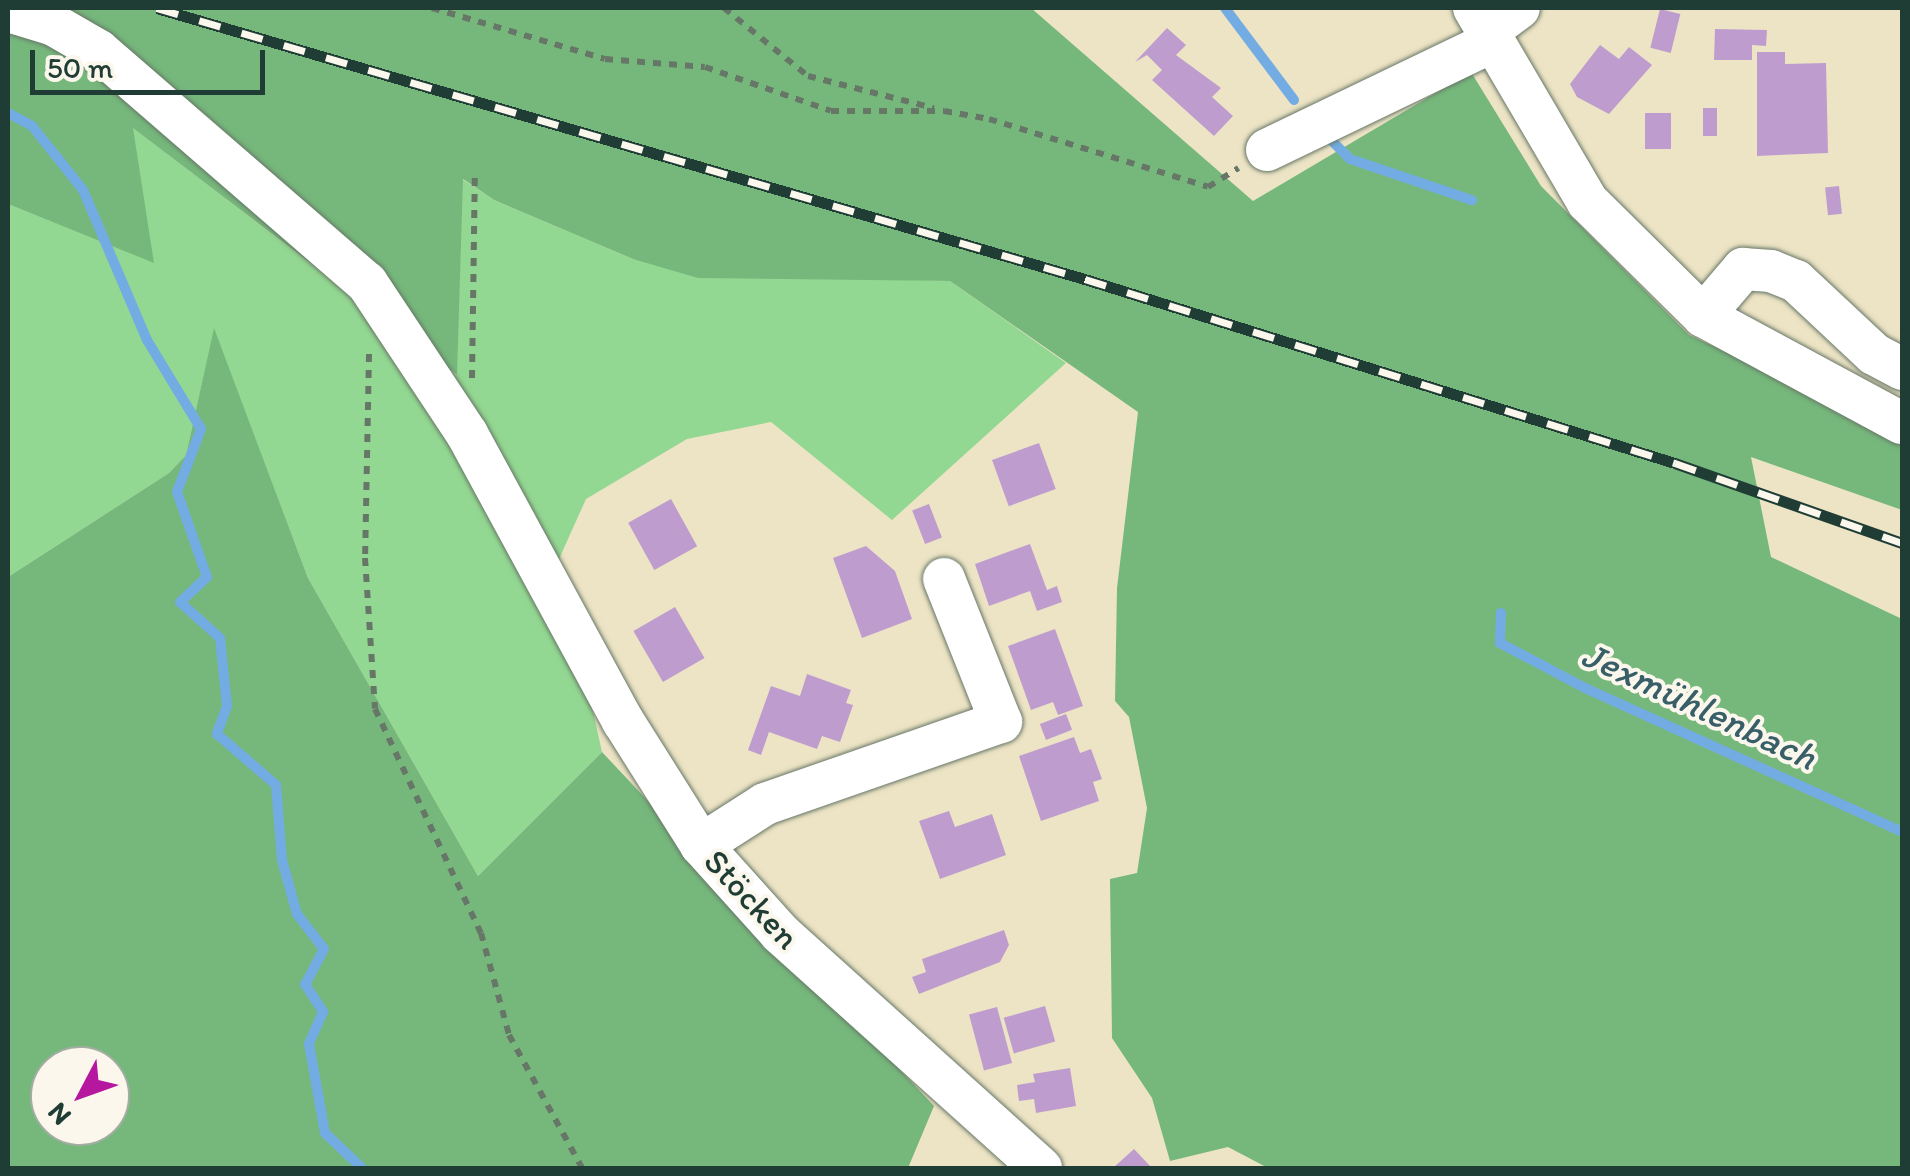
<!DOCTYPE html>
<meta charset="utf-8">
<style>
body{margin:0}
#map{position:relative;width:1910px;height:1176px;overflow:hidden;background:#ede4c5;font-family:Itim,sans-serif}
div>[style]{position:absolute}
[style*='--x']{left:calc(var(--x)*1px);top:calc(var(--y)*1px);width:calc(var(--w)*1px);rotate:calc(var(--a)*1deg)}
.green>*{inset:0;background:#93d892}
.forest>*{inset:0;background:#76b87c}
.stream>*{height:10px;margin:-5px;padding:0 5px;transform-origin:5px;border-radius:5px;background:#72ace2}
.building>*{inset:0;background:#be9dce;transform-origin:0 0}
.path>*{height:6px;margin-top:-3px;transform-origin:0;background:repeating-linear-gradient(90deg,#677767 0 8px,transparent 0 16px)}
.roads{filter:drop-shadow(0 0 2px #677767) drop-shadow(0 0 2px #677767)}
.minor>*{height:42px;margin:-21px;padding:0 21px;transform-origin:21px;border-radius:21px;background:#fff}
.rail>*{height:11px;margin-top:-5.5px;transform-origin:0;background:repeating-linear-gradient(90deg,#fbf7ec 0 22px,#1f3d34 0 44px);box-sizing:border-box;border-block:2px solid #1f3d34}
span{translate:-50% -50%;white-space:nowrap;text-align:center;line-height:1.15;-webkit-text-stroke:8px #fbf7ec;paint-order:stroke}
.street-label{font-size:35px;color:#1f3d34}
.water-label{font-size:38px;color:#385e68;font-style:italic}
.frame{position:absolute;inset:0;border:10px solid #1f3d34;pointer-events:none}
.north{position:absolute;left:30px;top:1046px;width:100px;height:100px;box-sizing:border-box;background:#fbf7ec;border:2px solid #a3ada2;border-radius:50%;rotate:229deg;font-size:28px;font-weight:700;line-height:40px;text-align:center;color:#1f3d34}
.north::after{content:'';display:block;margin:auto;width:35px;height:45px;background:#b5179e;clip-path:polygon(50% 0,100% 100%,50% 72%,0 100%)}
.scale{position:absolute;left:30px;top:50px;width:235px;height:45px;box-sizing:border-box;border:5px solid #1f3d34;border-top:0;padding-left:12px;font-size:30px;line-height:35px;white-space:nowrap;color:#1f3d34;-webkit-text-stroke:8px #fbf7ec;paint-order:stroke}
</style>
<div id="map">
<div class="green">
<div style="clip-path:polygon(132px 127px,456px 375px,462px 179px,494px 200px,633px 259px,836px 278px,950px 281px,1066px 363px,892px 520px,771px 422px,687px 439px,586px 499px,559px 559px,602px 752px,478px 876px,308px 578px,214px 330px,186px 455px,169px 473px,8px 577px,8px 204px,153px 262px)"></div>
</div>
<div class="forest">
<div style="clip-path:polygon(8px 8px,1031px 8px,1253px 201px,1471px 72px,1541px 186px,1689px 335px,1902px 433px,1902px 510px,1751px 457px,1771px 557px,1902px 619px,1902px 1168px,1268px 1168px,1228px 1147px,1170px 1161px,1152px 1098px,1112px 1038px,1110px 879px,1137px 873px,1147px 808px,1129px 717px,1115px 701px,1117px 588px,1138px 412px,950px 281px,698px 278px,633px 259px,494px 200px,463px 179px,457px 375px,133px 128px,154px 263px,8px 204px)"></div>
<div style="clip-path:polygon(evenodd,214px 328px,308px 578px,478px 876px,602px 752px,934px 1106px,908px 1168px,8px 1168px,8px 577px,169px 473px,186px 455px,214px 328px,50px 1066px,110px 1066px,110px 1126px,50px 1126px,50px 1066px)"></div>
</div>
<div class="stream">
<div style="--x:1225;--y:8;--w:115;--a:53.1"></div>
<div style="--x:8;--y:113;--w:27;--a:28"></div>
<div style="--x:32;--y:126;--w:82;--a:51.4"></div>
<div style="--x:83;--y:190;--w:163;--a:66.9"></div>
<div style="--x:147;--y:340;--w:104;--a:58.8"></div>
<div style="--x:201;--y:429;--w:67;--a:110.9"></div>
<div style="--x:177;--y:492;--w:90;--a:70.6"></div>
<div style="--x:207;--y:577;--w:37;--a:137"></div>
<div style="--x:180;--y:602;--w:54;--a:42"></div>
<div style="--x:220;--y:638;--w:68;--a:84.1"></div>
<div style="--x:227;--y:706;--w:30;--a:110"></div>
<div style="--x:217;--y:734;--w:78;--a:40.8"></div>
<div style="--x:276;--y:785;--w:75;--a:85.4"></div>
<div style="--x:282;--y:860;--w:56;--a:74.5"></div>
<div style="--x:297;--y:914;--w:44;--a:52.4"></div>
<div style="--x:324;--y:949;--w:40;--a:118"></div>
<div style="--x:305;--y:984;--w:33;--a:57"></div>
<div style="--x:323;--y:1012;--w:35;--a:114"></div>
<div style="--x:309;--y:1044;--w:90;--a:79.8"></div>
<div style="--x:325;--y:1133;--w:51;--a:43.4"></div>
<div style="--x:1325;--y:134;--w:35;--a:45"></div>
<div style="--x:1350;--y:159;--w:129;--a:18.6"></div>
<div style="--x:1501;--y:613;--w:30;--a:92"></div>
<div style="--x:1500;--y:643;--w:96;--a:27.9"></div>
<div style="--x:1585;--y:688;--w:348;--a:24.4"></div>
</div>
<div class="building">
<div style="left:1660px;top:9px;width:21px;height:40px;rotate:14deg"></div>
<div style="clip-path:polygon(1167px 28px,1186px 45px,1176px 55px,1221px 88px,1212px 97px,1233px 116px,1214px 136px,1152px 80px,1162px 70px,1147px 55px,1135px 62px)"></div>
<div style="clip-path:polygon(1715px 29px,1767px 30px,1766px 46px,1752px 45px,1752px 60px,1714px 60px)"></div>
<div style="clip-path:polygon(1600px 45px,1619px 59px,1629px 47px,1652px 65px,1609px 114px,1577px 97px,1570px 84px)"></div>
<div style="clip-path:polygon(1757px 52px,1785px 52px,1785px 64px,1826px 63px,1828px 153px,1757px 156px)"></div>
<div style="left:1703px;top:108px;width:14px;height:28px"></div>
<div style="left:1645px;top:113px;width:26px;height:36px"></div>
<div style="left:1839px;top:186px;width:28px;height:14px;rotate:84deg"></div>
<div style="left:1039px;top:443px;width:49px;height:50px;rotate:70deg"></div>
<div style="left:671px;top:499px;width:54px;height:49px;rotate:61deg"></div>
<div style="left:929px;top:504px;width:36px;height:18px;rotate:69deg"></div>
<div style="clip-path:polygon(1030px 544px,1047px 590px,1057px 586px,1062px 602px,1037px 611px,1030px 591px,989px 606px,975px 564px)"></div>
<div style="clip-path:polygon(866px 546px,895px 571px,912px 619px,862px 638px,833px 558px)"></div>
<div style="left:675px;top:607px;width:59px;height:48px;rotate:60deg"></div>
<div style="clip-path:polygon(1055px 629px,1083px 706px,1058px 715px,1053px 702px,1031px 710px,1008px 646px)"></div>
<div style="clip-path:polygon(807px 674px,851px 690px,846px 703px,853px 705px,840px 742px,822px 736px,817px 749px,769px 732px,761px 755px,748px 750px,771px 686px,800px 696px)"></div>
<div style="left:1066px;top:714px;width:17px;height:28px;rotate:69deg"></div>
<div style="clip-path:polygon(1074px 737px,1080px 753px,1091px 749px,1102px 779px,1093px 782px,1099px 801px,1041px 821px,1019px 756px)"></div>
<div style="clip-path:polygon(949px 811px,955px 827px,992px 814px,1006px 855px,940px 879px,919px 821px)"></div>
<div style="clip-path:polygon(1004px 930px,1009px 945px,1000px 962px,919px 994px,912px 977px,926px 972px,922px 959px)"></div>
<div style="left:1045px;top:1006px;width:37px;height:43px;rotate:74deg"></div>
<div style="left:997px;top:1007px;width:58px;height:29px;rotate:75deg"></div>
<div style="clip-path:polygon(1070px 1068px,1076px 1106px,1036px 1113px,1034px 1099px,1019px 1101px,1017px 1085px,1035px 1082px,1033px 1074px)"></div>
<div style="clip-path:polygon(1134px 1149px,1152px 1168px,1113px 1168px)"></div>
</div>
<div class="path">
<div style="--x:432;--y:8;--w:180;--a:16.4"></div>
<div style="--x:605;--y:59;--w:100;--a:4.6"></div>
<div style="--x:705;--y:67;--w:133;--a:19.2"></div>
<div style="--x:831;--y:111;--w:113;--a:0"></div>
<div style="--x:944;--y:111;--w:46;--a:10.1"></div>
<div style="--x:989;--y:119;--w:229;--a:17.2"></div>
<div style="--x:1208;--y:187;--w:36;--a:-32"></div>
<div style="--x:724;--y:8;--w:108;--a:39"></div>
<div style="--x:808;--y:76;--w:130;--a:14.3"></div>
<div style="--x:369;--y:354;--w:204;--a:91.1"></div>
<div style="--x:365;--y:558;--w:151;--a:86.2"></div>
<div style="--x:375;--y:709;--w:248;--a:64.7"></div>
<div style="--x:481;--y:933;--w:106;--a:74.6"></div>
<div style="--x:509;--y:1035;--w:152;--a:61.2"></div>
<div style="--x:472;--y:378;--w:204;--a:-89.2"></div>
</div>
<div class="roads">
<div class="minor">
<div style="--x:1474;--y:8;--w:225;--a:59.6"></div>
<div style="--x:1588;--y:202;--w:162;--a:44.7"></div>
<div style="--x:1703;--y:316;--w:226;--a:28.3"></div>
<div style="--x:8;--y:11;--w:48;--a:16.9"></div>
<div style="--x:54;--y:25;--w:52;--a:30"></div>
<div style="--x:99;--y:51;--w:354;--a:40.9"></div>
<div style="--x:367;--y:283;--w:181;--a:56.5"></div>
<div style="--x:467;--y:434;--w:327;--a:61.5"></div>
<div style="--x:623;--y:721;--w:146;--a:57.8"></div>
<div style="--x:701;--y:845;--w:120;--a:48"></div>
<div style="--x:781;--y:934;--w:350;--a:42"></div>
<div style="--x:1485;--y:33;--w:42;--a:-36.3"></div>
<div style="--x:1267;--y:150;--w:246;--a:-25.7"></div>
<div style="--x:1703;--y:316;--w:62;--a:-49.6"></div>
<div style="--x:1743;--y:269;--w:28;--a:4"></div>
<div style="--x:1771;--y:271;--w:27;--a:22"></div>
<div style="--x:1796;--y:281;--w:107;--a:43.1"></div>
<div style="--x:1874;--y:354;--w:32;--a:28"></div>
<div style="--x:701;--y:845;--w:76;--a:-32.6"></div>
<div style="--x:765;--y:804;--w:250;--a:-19.2"></div>
<div style="--x:1001;--y:722;--w:154;--a:-111.7"></div>
</div>
</div>
<div class="rail">
<div style="--x:157;--y:8;--w:967;--a:16.28"></div>
<div style="--x:1085;--y:279;--w:618;--a:17.32"></div>
<div style="--x:1675;--y:463;--w:241;--a:19.4"></div>
</div>
<div class="street-label">
<span style="left:752px;top:899px;rotate:47deg">Stöcken</span>
</div>
<div class="water-label">
<span style="left:1699px;top:706px;rotate:25deg">Jexmühlenbach</span>
</div>
<div class="frame"></div>
<div class="north">N</div>
<div class="scale">50 m</div>
</div>
